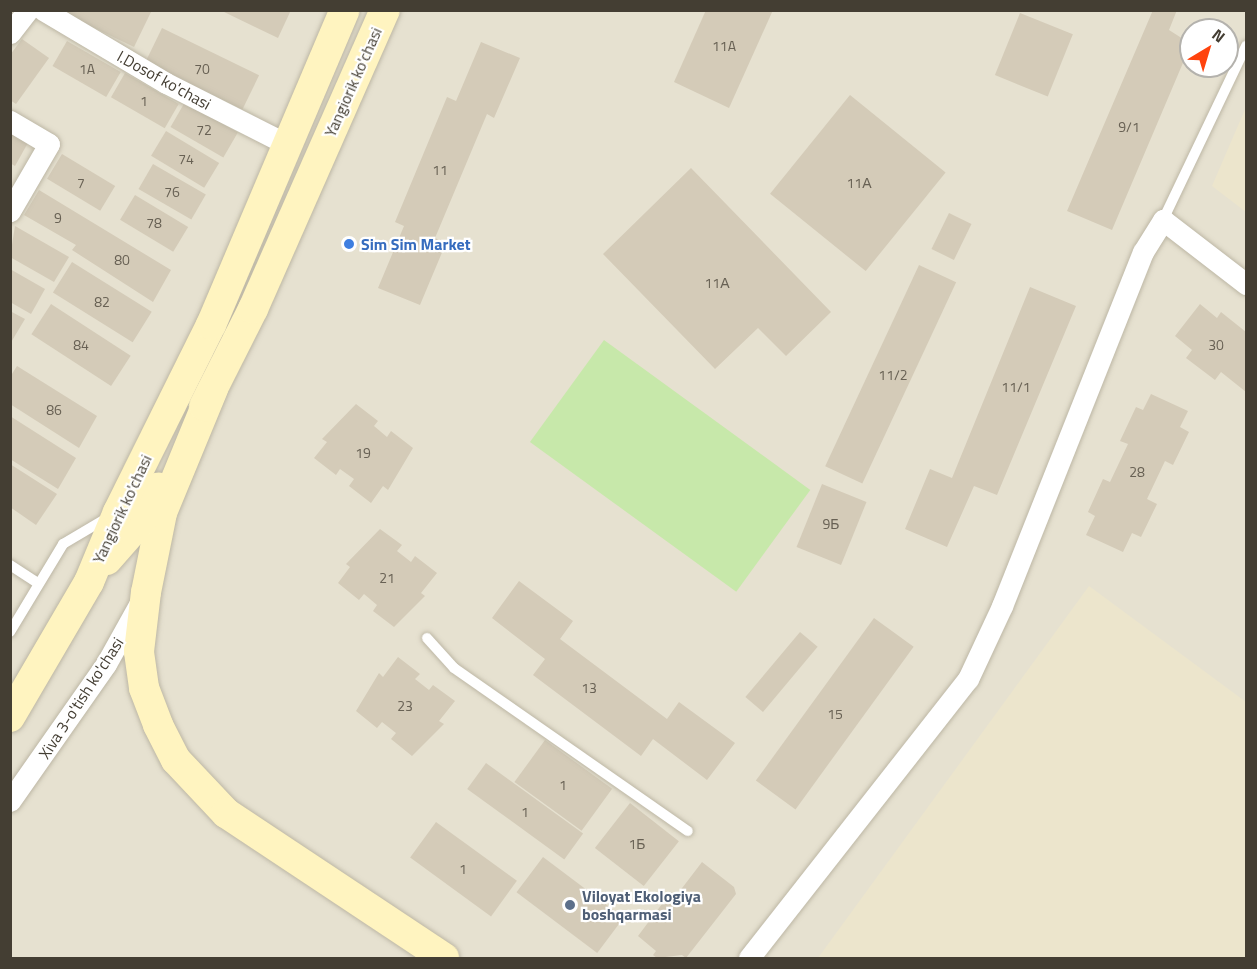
<!DOCTYPE html>
<meta charset="utf-8">
<style>
body{margin:0}
#map{position:relative;width:1257px;height:969px;overflow:hidden;background:#f2eee3;font-family:"Titillium Web",sans-serif}
div>[style]{position:absolute}
[style*='--x']{left:calc(var(--x)*1px);top:calc(var(--y)*1px);width:calc(var(--w)*1px);rotate:calc(var(--a)*1deg)}
.residential>*{inset:0;background:#e6e1d0}
.education>*{inset:0;background:#ece5cc}
.green>*{inset:0;background:#c7e8aa;transform-origin:0 0}
.building>*{inset:0;background:#d4cbb8;transform-origin:0 0}
.roads{filter:drop-shadow(0 0 2px #bdb7a5) drop-shadow(0 0 2px #bdb7a5)}
.lane>*{height:10px;margin:-5px;padding:0 5px;transform-origin:5px;border-radius:5px;background:#fff}
.street>*{height:21px;margin:-10.5px;padding:0 10.5px;transform-origin:10.5px;border-radius:10.5px;background:#fff}
.secondary>*{height:30px;margin:-15px;padding:0 15px;transform-origin:15px;border-radius:15px;background:#fff4c0}
.dots>*{width:16px;height:16px;translate:-50% -50%;box-sizing:border-box;border:3px solid #fff;border-radius:50%}
span{translate:-50% -50%;white-space:nowrap;text-align:center;line-height:1.15;-webkit-text-stroke:4.5px #fff;paint-order:stroke}
.number-label{font-size:14px;color:#686154}
.number-label span{-webkit-text-stroke-width:0}
.street-label{font-size:16px;color:#443e33}
.shop-label{font-size:16px;color:#366cbe;font-weight:700}
.left{translate:0 -50%;text-align:left}
.service-label{font-size:16px;color:#4e5e75;font-weight:700}
.frame{position:absolute;inset:0;border:12px solid #443e33;pointer-events:none}
.north{position:absolute;left:1179px;top:18px;width:60px;height:60px;box-sizing:border-box;background:#fff;border:2px solid #b4b2ad;border-radius:50%;rotate:38deg;font-size:16px;font-weight:700;line-height:24px;text-align:center;color:#443e33}
.north::after{content:'';display:block;margin:auto;width:21px;height:27px;background:#ff430d;clip-path:polygon(50% 0,100% 100%,50% 72%,0 100%)}
</style>
<div id="map">
<div class="residential">
<div style="clip-path:polygon(evenodd,10px 11px,1246px 11px,1246px 958px,11px 958px,10px 11px,1191px 30px,1227px 30px,1227px 66px,1191px 66px,1191px 30px)"></div>
</div>
<div class="education">
<div style="clip-path:polygon(1246px 107px,1246px 212px,1212px 186px)"></div>
<div style="clip-path:polygon(1089px 586px,1246px 702px,1246px 958px,818px 958px)"></div>
</div>
<div class="green">
<div style="left:604px;top:340px;width:255px;height:126px;rotate:36deg"></div>
</div>
<div class="building">
<div style="clip-path:polygon(57px 10px,147px 10px,151px 12px,134px 47px)"></div>
<div style="clip-path:polygon(220px 10px,291px 10px,278px 38px)"></div>
<div style="clip-path:polygon(706px 10px,773px 10px,729px 108px,674px 82px)"></div>
<div style="clip-path:polygon(1153px 10px,1177px 10px,1169px 30px,1191px 44px,1112px 230px,1067px 211px)"></div>
<div style="left:1020px;top:13px;width:57px;height:67px;rotate:22deg"></div>
<div style="left:162px;top:28px;width:108px;height:38px;rotate:26deg"></div>
<div style="clip-path:polygon(22px 39px,49px 58px,16px 104px,10px 100px,10px 55px)"></div>
<div style="left:67px;top:41px;width:62px;height:29px;rotate:30deg"></div>
<div style="clip-path:polygon(481px 42px,520px 58px,494px 118px,487px 114px,435px 238px,446px 243px,420px 305px,378px 288px,404px 226px,395px 222px,447px 97px,456px 101px)"></div>
<div style="left:125px;top:73px;width:62px;height:28px;rotate:30deg"></div>
<div style="left:850px;top:95px;width:123px;height:127px;rotate:39deg"></div>
<div style="left:185px;top:102px;width:61px;height:29px;rotate:30deg"></div>
<div style="clip-path:polygon(10px 130px,29px 141px,15px 166px,10px 163px)"></div>
<div style="left:166px;top:131px;width:62px;height:29px;rotate:31deg"></div>
<div style="left:62px;top:154px;width:62px;height:29px;rotate:31deg"></div>
<div style="left:153px;top:164px;width:61px;height:29px;rotate:30deg"></div>
<div style="clip-path:polygon(691px 168px,831px 312px,786px 356px,758px 328px,715px 369px,603px 254px)"></div>
<div style="clip-path:polygon(39px 190px,171px 270px,153px 302px,72px 250px,76px 245px,24px 215px)"></div>
<div style="left:135px;top:195px;width:62px;height:29px;rotate:31deg"></div>
<div style="left:949px;top:213px;width:25px;height:40px;rotate:26deg"></div>
<div style="clip-path:polygon(15px 226px,69px 257px,54px 282px,10px 257px)"></div>
<div style="left:72px;top:262px;width:94px;height:36px;rotate:32deg"></div>
<div style="left:919px;top:265px;width:41px;height:222px;rotate:25deg"></div>
<div style="clip-path:polygon(10px 269px,45px 289px,31px 314px,10px 302px)"></div>
<div style="clip-path:polygon(1030px 287px,1076px 306px,997px 495px,974px 486px,947px 547px,905px 529px,930px 469px,952px 478px)"></div>
<div style="left:51px;top:304px;width:95px;height:36px;rotate:33deg"></div>
<div style="clip-path:polygon(1200px 304px,1217px 318px,1221px 312px,1246px 332px,1246px 392px,1221px 372px,1215px 380px,1186px 358px,1192px 350px,1175px 336px)"></div>
<div style="clip-path:polygon(10px 311px,25px 319px,10px 344px)"></div>
<div style="clip-path:polygon(17px 366px,97px 416px,79px 448px,10px 404px,10px 377px)"></div>
<div style="clip-path:polygon(1151px 394px,1188px 411px,1180px 427px,1189px 432px,1173px 465px,1165px 461px,1147px 499px,1157px 504px,1141px 537px,1132px 533px,1123px 552px,1086px 535px,1095px 516px,1088px 512px,1103px 479px,1110px 482px,1128px 444px,1120px 441px,1136px 407px,1143px 410px)"></div>
<div style="clip-path:polygon(356px 404px,378px 421px,374px 426px,387px 437px,391px 431px,413px 448px,388px 490px,383px 486px,371px 503px,349px 486px,354px 479px,340px 469px,336px 475px,314px 458px,327px 442px,322px 439px)"></div>
<div style="clip-path:polygon(10px 416px,76px 458px,58px 489px,10px 459px)"></div>
<div style="clip-path:polygon(10px 464px,57px 494px,36px 525px,10px 507px)"></div>
<div style="left:822px;top:484px;width:48px;height:68px;rotate:22deg"></div>
<div style="clip-path:polygon(380px 529px,402px 545px,397px 551px,411px 562px,415px 556px,437px 573px,421px 593px,425px 596px,394px 627px,373px 611px,377px 605px,364px 594px,359px 600px,338px 583px,350px 567px,346px 564px)"></div>
<div style="clip-path:polygon(519px 581px,573px 621px,560px 639px,667px 719px,679px 702px,735px 743px,707px 780px,653px 739px,641px 756px,533px 675px,545px 659px,492px 618px)"></div>
<div style="left:874px;top:618px;width:49px;height:201px;rotate:36deg"></div>
<div style="left:800px;top:632px;width:23px;height:85px;rotate:40deg"></div>
<div style="clip-path:polygon(398px 657px,420px 674px,415px 679px,429px 690px,433px 685px,455px 701px,439px 721px,444px 724px,412px 756px,391px 739px,396px 733px,382px 722px,377px 728px,356px 711px,379px 673px,383px 677px)"></div>
<div style="left:545px;top:740px;width:83px;height:52px;rotate:36deg"></div>
<div style="left:486px;top:763px;width:120px;height:32px;rotate:36deg"></div>
<div style="left:630px;top:803px;width:62px;height:57px;rotate:38deg"></div>
<div style="left:436px;top:822px;width:100px;height:44px;rotate:36deg"></div>
<div style="left:543px;top:857px;width:101px;height:44px;rotate:37deg"></div>
<div style="clip-path:polygon(702px 862px,734px 887px,736px 894px,686px 958px,682px 955px,657px 958px,653px 955px,656px 951px,638px 936px,671px 892px,676px 896px)"></div>
</div>
<div class="roads">
<div class="lane">
<div style="--x:1163;--y:220;--w:193;--a:-64.5"></div>
<div style="--x:10;--y:565;--w:33;--a:33"></div>
<div style="--x:10;--y:632;--w:103;--a:-58.9"></div>
<div style="--x:63;--y:544;--w:51;--a:-30.6"></div>
<div style="--x:427;--y:638;--w:40;--a:48"></div>
<div style="--x:454;--y:668;--w:285;--a:34.9"></div>
</div>
<div class="street">
<div style="--x:43;--y:10;--w:143;--a:30.7"></div>
<div style="--x:166;--y:83;--w:137;--a:26.9"></div>
<div style="--x:10;--y:33;--w:29;--a:-52"></div>
<div style="--x:10;--y:121;--w:45;--a:30.5"></div>
<div style="--x:49;--y:144;--w:78;--a:120.2"></div>
<div style="--x:10;--y:801;--w:167;--a:-55"></div>
<div style="--x:106;--y:664;--w:70;--a:-60.9"></div>
<div style="--x:749;--y:958;--w:355;--a:-51.9"></div>
<div style="--x:968;--y:679;--w:81;--a:-65"></div>
<div style="--x:1002;--y:606;--w:381;--a:-68.3"></div>
<div style="--x:1143;--y:252;--w:38;--a:-58"></div>
<div style="--x:1163;--y:220;--w:105;--a:37.6"></div>
</div>
<div class="secondary">
<div style="--x:213;--y:389;--w:134;--a:112.4"></div>
<div style="--x:162;--y:513;--w:81;--a:101.4"></div>
<div style="--x:146;--y:592;--w:60;--a:96.7"></div>
<div style="--x:139;--y:652;--w:36;--a:82"></div>
<div style="--x:144;--y:688;--w:40;--a:69"></div>
<div style="--x:158;--y:725;--w:39;--a:63"></div>
<div style="--x:176;--y:760;--w:73;--a:46.7"></div>
<div style="--x:226;--y:813;--w:262;--a:33.6"></div>
<div style="--x:204;--y:406;--w:109;--a:-63.2"></div>
<div style="--x:253;--y:309;--w:327;--a:-66.2"></div>
<div style="--x:107;--y:560;--w:52;--a:-48.9"></div>
<div style="--x:141;--y:521;--w:38;--a:-62"></div>
<div style="--x:10;--y:717;--w:156;--a:-59.7"></div>
<div style="--x:89;--y:582;--w:76;--a:-67.5"></div>
<div style="--x:118;--y:512;--w:209;--a:-63.6"></div>
<div style="--x:211;--y:325;--w:342;--a:-67"></div>
</div>
</div>
<div class="dots">
<div style="left:349px;top:244px;background:#3f7fe0"></div>
<div style="left:570px;top:905px;background:#5c6f8a"></div>
</div>
<div class="number-label">
<span style="left:724px;top:46px">11A</span>
<span style="left:87px;top:69px">1A</span>
<span style="left:202px;top:69px">70</span>
<span style="left:144px;top:101px">1</span>
<span style="left:1129px;top:127px">9/1</span>
<span style="left:204px;top:130px">72</span>
<span style="left:186px;top:159px">74</span>
<span style="left:440px;top:170px">11</span>
<span style="left:81px;top:183px">7</span>
<span style="left:859px;top:183px">11А</span>
<span style="left:172px;top:192px">76</span>
<span style="left:58px;top:218px">9</span>
<span style="left:154px;top:223px">78</span>
<span style="left:122px;top:260px">80</span>
<span style="left:717px;top:283px">11А</span>
<span style="left:102px;top:302px">82</span>
<span style="left:81px;top:345px">84</span>
<span style="left:1216px;top:345px">30</span>
<span style="left:893px;top:375px">11/2</span>
<span style="left:1016px;top:387px">11/1</span>
<span style="left:54px;top:410px">86</span>
<span style="left:363px;top:453px">19</span>
<span style="left:1137px;top:472px">28</span>
<span style="left:831px;top:524px">9Б</span>
<span style="left:387px;top:578px">21</span>
<span style="left:589px;top:688px">13</span>
<span style="left:405px;top:706px">23</span>
<span style="left:835px;top:714px">15</span>
<span style="left:563px;top:785px">1</span>
<span style="left:525px;top:812px">1</span>
<span style="left:637px;top:844px">1Б</span>
<span style="left:463px;top:869px">1</span>
</div>
<div class="street-label">
<span style="left:164px;top:80px;rotate:29deg">I.Dosof ko'chasi</span>
<span style="left:353px;top:82px;rotate:-66deg">Yangiorik ko'chasi</span>
<span style="left:122px;top:509px;rotate:-65deg">Yangiorik ko'chasi</span>
<span style="left:81px;top:698px;rotate:-57deg">Xiva 3-o'tish ko'chasi</span>
</div>
<div class="shop-label">
<span class="left" style="left:361px;top:244px">Sim Sim Market</span>
</div>
<div class="service-label">
<span class="left" style="left:582px;top:905px">Viloyat Ekologiya<br>boshqarmasi</span>
</div>
<div class="frame"></div>
<div class="north">N</div>
</div>
